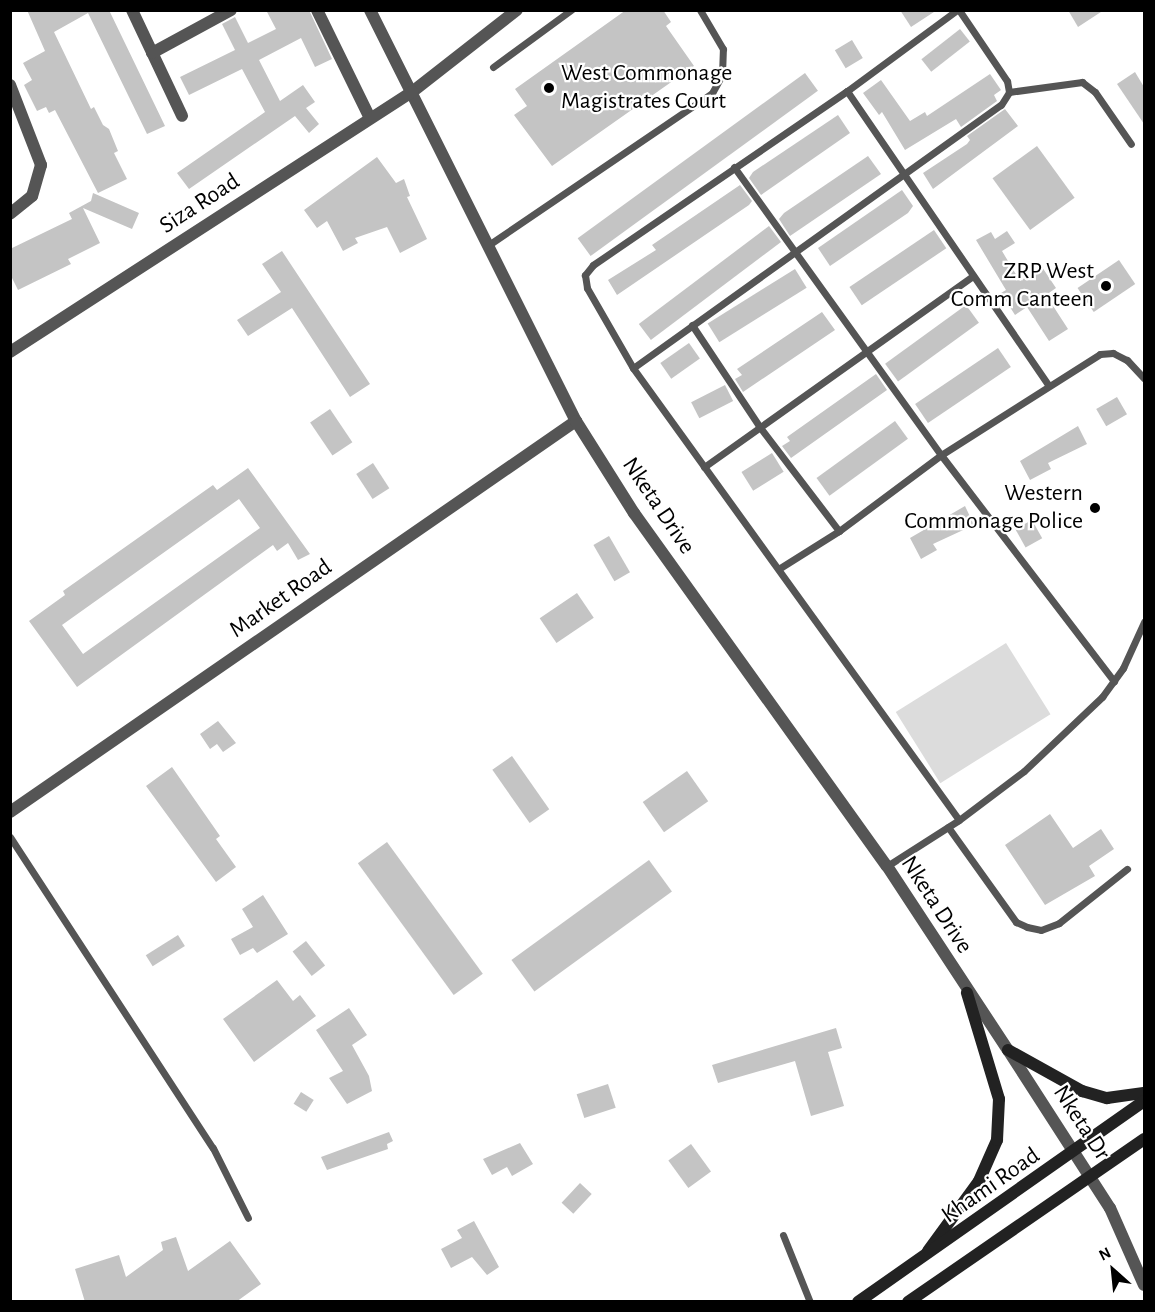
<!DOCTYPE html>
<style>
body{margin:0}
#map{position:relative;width:1155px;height:1312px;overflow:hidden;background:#fff;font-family:"Alegreya Sans",sans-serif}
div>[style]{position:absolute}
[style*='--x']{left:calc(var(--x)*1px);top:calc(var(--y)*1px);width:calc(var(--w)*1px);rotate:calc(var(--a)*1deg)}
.green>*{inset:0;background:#dcdcdc;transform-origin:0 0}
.building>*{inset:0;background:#c4c4c4;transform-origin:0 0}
.service>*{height:7px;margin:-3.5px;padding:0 3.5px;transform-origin:3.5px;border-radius:3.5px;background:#555}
.minor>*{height:12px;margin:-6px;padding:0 6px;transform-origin:6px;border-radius:6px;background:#555}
.tertiary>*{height:12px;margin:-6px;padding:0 6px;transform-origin:6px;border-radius:6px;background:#555}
.secondary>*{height:12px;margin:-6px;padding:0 6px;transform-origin:6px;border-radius:6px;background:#222}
.dots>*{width:16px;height:16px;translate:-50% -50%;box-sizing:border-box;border:3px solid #fff;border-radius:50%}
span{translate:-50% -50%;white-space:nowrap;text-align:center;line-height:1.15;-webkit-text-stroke:4.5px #fff;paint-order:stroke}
.poi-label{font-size:24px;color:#000}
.left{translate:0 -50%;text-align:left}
.right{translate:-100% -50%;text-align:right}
.street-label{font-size:24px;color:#000}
.frame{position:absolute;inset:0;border:12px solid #000;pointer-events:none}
.north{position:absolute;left:1083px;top:1240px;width:60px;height:60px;-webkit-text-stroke:4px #fff;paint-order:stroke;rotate:333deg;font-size:16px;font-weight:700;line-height:24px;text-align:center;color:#000}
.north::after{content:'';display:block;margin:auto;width:21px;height:27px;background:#000;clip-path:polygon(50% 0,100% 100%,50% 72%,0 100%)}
</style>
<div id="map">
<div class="green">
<div style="left:1006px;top:643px;width:84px;height:130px;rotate:58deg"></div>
</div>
<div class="building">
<div style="clip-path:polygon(27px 10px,109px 10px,165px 126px,147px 134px,88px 13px,54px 32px,91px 109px,94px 107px,103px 125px,109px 129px,118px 151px,114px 153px,127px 179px,98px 193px,55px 110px,49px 113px,46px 107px,37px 111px,24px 85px,32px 80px,23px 63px,45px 51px)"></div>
<div style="clip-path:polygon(266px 10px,309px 10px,332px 59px,315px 67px,301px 38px,259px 60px,280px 101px,303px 85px,315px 102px,306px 108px,319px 124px,309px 133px,295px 116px,189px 189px,177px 173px,265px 112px,242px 69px,189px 95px,180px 77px,235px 50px,222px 24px,235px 17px,248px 43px,276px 29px)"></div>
<div style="clip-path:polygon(626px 10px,663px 10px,671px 22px,666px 26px,694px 66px,552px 166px,514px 115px,527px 106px,515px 89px)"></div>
<div style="clip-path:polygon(900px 10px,937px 10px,911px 27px)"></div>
<div style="clip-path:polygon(1068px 10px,1104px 10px,1078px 27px)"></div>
<div style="left:960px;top:29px;width:16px;height:49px;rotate:52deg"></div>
<div style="left:852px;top:40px;width:21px;height:20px;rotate:59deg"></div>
<div style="clip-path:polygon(1135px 72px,1144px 87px,1144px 124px,1117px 84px)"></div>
<div style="left:805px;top:73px;width:22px;height:281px;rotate:54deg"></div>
<div style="clip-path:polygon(990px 74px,1001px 90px,994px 95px,997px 101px,961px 127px,956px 119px,905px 150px,882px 112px,879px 115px,863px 93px,881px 80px,910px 121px,925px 112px,927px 116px)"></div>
<div style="clip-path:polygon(1005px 109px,1018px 126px,933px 189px,923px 173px,967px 144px,970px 140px,967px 136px)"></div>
<div style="clip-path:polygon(838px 115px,850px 133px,761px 195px,749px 178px,753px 172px)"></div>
<div style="left:1037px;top:146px;width:64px;height:55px;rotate:54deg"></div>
<div style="clip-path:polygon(868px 156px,881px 174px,790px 236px,779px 219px,784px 213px)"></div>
<div style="clip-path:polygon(377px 157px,396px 183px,404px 179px,410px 196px,407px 197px,427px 239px,400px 253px,387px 227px,355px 238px,358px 243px,343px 251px,327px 221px,317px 228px,304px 210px)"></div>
<div style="clip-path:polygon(740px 185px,752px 201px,749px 205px,617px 295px,608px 280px,656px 250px,652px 245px)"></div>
<div style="clip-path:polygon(902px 190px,913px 206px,908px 213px,830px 266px,818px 248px)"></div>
<div style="clip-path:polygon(93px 193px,139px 213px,132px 229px,83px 208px,100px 243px,68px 259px,71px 264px,18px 290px,10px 274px,10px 249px,72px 219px,69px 213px,91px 201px)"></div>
<div style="left:769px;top:226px;width:20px;height:163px;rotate:53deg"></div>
<div style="left:934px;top:230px;width:22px;height:102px;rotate:56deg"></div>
<div style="clip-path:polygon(1007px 231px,1015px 243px,1002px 251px,1020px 281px,1042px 267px,1056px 288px,1046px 295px,1068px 329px,1049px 341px,1027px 307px,1015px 315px,1001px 293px,1006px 290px,976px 240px,991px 232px,995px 239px)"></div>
<div style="clip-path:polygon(282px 251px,370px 384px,350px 397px,292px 308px,248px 336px,237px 320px,281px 292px,262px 264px)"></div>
<div style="left:1119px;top:260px;width:29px;height:50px;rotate:56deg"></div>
<div style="left:795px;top:269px;width:22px;height:103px;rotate:58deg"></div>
<div style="left:966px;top:305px;width:22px;height:100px;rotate:54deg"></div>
<div style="clip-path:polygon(822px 312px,835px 330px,743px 392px,735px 379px,742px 375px,737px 369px)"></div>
<div style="left:689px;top:343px;width:19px;height:35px;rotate:55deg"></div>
<div style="left:998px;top:348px;width:23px;height:100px;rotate:56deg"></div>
<div style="clip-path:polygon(876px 374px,887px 390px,791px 458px,782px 446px,790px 441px,787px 437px)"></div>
<div style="left:725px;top:385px;width:18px;height:38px;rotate:63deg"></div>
<div style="left:1117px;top:397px;width:20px;height:24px;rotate:60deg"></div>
<div style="left:330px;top:409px;width:40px;height:24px;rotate:56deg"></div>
<div style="left:895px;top:421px;width:22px;height:97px;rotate:54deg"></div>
<div style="clip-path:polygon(1078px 426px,1087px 444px,1048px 463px,1051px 469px,1030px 480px,1020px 461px)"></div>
<div style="left:772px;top:453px;width:22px;height:36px;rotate:58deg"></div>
<div style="left:373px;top:463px;width:30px;height:20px;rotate:57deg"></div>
<div style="clip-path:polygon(evenodd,248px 468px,310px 554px,298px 560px,288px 543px,277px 551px,273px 545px,77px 687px,29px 621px,65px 595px,63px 591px,213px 485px,217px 490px,248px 468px,239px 499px,260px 528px,83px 654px,62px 625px,239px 499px)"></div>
<div style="clip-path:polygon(965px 506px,974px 525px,933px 544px,937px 550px,921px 559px,910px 538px)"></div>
<div style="left:1032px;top:520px;width:21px;height:19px;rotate:61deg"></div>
<div style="left:609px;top:536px;width:42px;height:18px;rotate:60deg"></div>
<div style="left:577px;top:593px;width:30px;height:45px;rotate:56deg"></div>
<div style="clip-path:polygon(218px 721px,236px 743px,223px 752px,217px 744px,210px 749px,200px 734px)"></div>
<div style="left:512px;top:756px;width:65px;height:24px;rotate:55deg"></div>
<div style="clip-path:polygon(172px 767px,220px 836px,216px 839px,236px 867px,216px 882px,146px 786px)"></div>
<div style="left:687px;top:771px;width:37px;height:54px;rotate:55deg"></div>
<div style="clip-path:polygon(1050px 814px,1073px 848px,1101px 829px,1114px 849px,1089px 866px,1095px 876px,1045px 905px,1005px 845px)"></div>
<div style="left:387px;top:842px;width:163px;height:36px;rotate:54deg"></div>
<div style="left:649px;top:860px;width:39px;height:170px;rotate:54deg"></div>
<div style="clip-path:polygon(263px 895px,288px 934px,257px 953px,253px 948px,240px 955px,231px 939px,253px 927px,242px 909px)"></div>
<div style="left:178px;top:935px;width:13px;height:38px;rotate:58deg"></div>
<div style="left:306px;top:941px;width:31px;height:17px;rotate:52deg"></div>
<div style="clip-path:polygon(277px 980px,293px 1001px,300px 995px,316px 1016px,254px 1062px,223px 1019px)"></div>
<div style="clip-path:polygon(349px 1008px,367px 1035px,352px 1045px,369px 1076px,372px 1091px,347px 1104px,329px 1078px,343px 1071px,316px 1030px)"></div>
<div style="clip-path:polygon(836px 1028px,842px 1048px,828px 1052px,844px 1106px,811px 1116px,795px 1061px,718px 1083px,712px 1065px)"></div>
<div style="left:608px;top:1084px;width:25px;height:33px;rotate:72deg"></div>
<div style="left:301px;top:1092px;width:15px;height:14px;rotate:32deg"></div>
<div style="clip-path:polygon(389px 1132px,393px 1141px,387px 1144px,388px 1149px,327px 1170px,321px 1157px)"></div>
<div style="clip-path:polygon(520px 1143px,533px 1164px,512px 1176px,507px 1167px,492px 1175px,483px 1159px)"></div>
<div style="left:691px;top:1144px;width:34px;height:28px;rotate:54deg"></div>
<div style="left:580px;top:1183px;width:16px;height:27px;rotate:43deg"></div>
<div style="clip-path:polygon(474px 1221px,499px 1267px,487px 1275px,472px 1257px,451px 1268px,441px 1249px,462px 1238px,457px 1230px)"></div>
<div style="clip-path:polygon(176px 1237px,188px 1271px,230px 1241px,261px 1284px,236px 1302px,85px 1302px,75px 1269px,119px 1255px,126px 1277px,163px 1250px,161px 1242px)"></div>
</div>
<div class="service">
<div style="--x:957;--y:10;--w:137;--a:143.6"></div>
<div style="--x:847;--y:91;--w:308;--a:145.6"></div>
<div style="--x:593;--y:265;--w:13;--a:129"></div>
<div style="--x:585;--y:275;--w:13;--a:81"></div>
<div style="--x:587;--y:288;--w:92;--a:60.1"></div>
<div style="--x:633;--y:368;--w:557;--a:54.2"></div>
<div style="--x:493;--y:67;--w:97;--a:-36.2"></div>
<div style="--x:847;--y:91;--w:356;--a:55.6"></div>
<div style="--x:1009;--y:92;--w:74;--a:-7.8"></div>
<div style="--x:1082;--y:82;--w:16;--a:38"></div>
<div style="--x:1095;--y:92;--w:63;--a:55.3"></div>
<div style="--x:734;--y:167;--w:355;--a:54.3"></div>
<div style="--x:941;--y:455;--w:285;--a:52.6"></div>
<div style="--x:487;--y:246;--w:272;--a:-34.2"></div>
<div style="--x:712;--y:93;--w:21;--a:-61"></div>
<div style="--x:722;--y:75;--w:26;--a:-88"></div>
<div style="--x:723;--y:49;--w:45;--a:-120.5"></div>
<div style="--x:692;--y:325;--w:121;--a:56.4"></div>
<div style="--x:759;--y:426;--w:132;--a:52.7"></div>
<div style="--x:633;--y:368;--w:452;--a:-35.6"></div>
<div style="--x:1001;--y:105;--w:15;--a:-58"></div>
<div style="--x:1009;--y:92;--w:11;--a:-100"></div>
<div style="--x:1007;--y:81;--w:86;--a:-124.1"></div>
<div style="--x:704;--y:467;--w:330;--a:-35.4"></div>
<div style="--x:780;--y:568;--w:70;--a:-32.1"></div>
<div style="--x:839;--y:531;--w:127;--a:-36.7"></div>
<div style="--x:941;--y:455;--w:188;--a:-32.4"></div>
<div style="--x:1100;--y:354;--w:13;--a:-4"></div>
<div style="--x:1113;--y:353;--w:16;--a:27"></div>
<div style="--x:1127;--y:360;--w:25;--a:47"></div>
<div style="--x:948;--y:827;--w:117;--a:54.4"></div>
<div style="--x:1016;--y:922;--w:12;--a:24"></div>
<div style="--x:1027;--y:927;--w:14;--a:12"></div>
<div style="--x:1041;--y:930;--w:19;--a:-21"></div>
<div style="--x:1059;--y:923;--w:87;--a:-38.5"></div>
<div style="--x:10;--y:837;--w:371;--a:56.9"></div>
<div style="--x:213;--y:1148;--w:78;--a:63.4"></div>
<div style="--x:887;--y:866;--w:85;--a:-32.6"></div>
<div style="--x:959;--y:820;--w:81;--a:-37"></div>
<div style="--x:1024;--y:771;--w:108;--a:-43.5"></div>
<div style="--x:1102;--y:697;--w:36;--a:-54"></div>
<div style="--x:1123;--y:668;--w:51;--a:-65.5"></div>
<div style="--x:783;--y:1235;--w:72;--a:68.1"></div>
</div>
<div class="minor">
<div style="--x:132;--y:10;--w:117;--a:64.7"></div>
<div style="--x:317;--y:10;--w:120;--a:63.9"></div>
<div style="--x:152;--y:53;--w:90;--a:-28.6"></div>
<div style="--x:10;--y:85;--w:86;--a:68.8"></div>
<div style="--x:41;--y:165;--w:32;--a:106"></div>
<div style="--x:32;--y:196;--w:28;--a:141"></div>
<div style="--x:412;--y:92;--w:133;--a:-38"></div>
<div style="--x:10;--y:812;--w:688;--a:-34.64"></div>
</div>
<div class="tertiary">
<div style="--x:370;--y:10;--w:460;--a:63.4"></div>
<div style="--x:576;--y:421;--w:109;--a:57.8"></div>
<div style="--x:634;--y:513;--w:434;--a:54.4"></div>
<div style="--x:887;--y:866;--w:220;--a:56.7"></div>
<div style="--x:1008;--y:1050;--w:188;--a:57.2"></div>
<div style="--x:1110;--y:1208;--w:84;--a:66.2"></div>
<div style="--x:10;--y:352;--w:479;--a:-32.9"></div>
</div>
<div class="secondary">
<div style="--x:1008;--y:1050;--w:85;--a:29"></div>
<div style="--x:1082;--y:1091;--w:26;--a:16"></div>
<div style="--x:1107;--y:1098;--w:37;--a:-8"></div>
<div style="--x:928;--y:1251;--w:87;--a:-53.9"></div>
<div style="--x:979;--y:1181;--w:45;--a:-66.3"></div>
<div style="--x:997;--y:1140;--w:41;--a:-87.2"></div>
<div style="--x:999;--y:1099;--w:111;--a:-106.8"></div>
<div style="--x:858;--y:1302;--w:350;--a:-35.1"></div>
<div style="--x:908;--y:1302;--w:287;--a:-34.6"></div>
</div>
<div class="dots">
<div style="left:549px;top:88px;background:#000"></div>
<div style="left:1106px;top:286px;background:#000"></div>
<div style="left:1095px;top:508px;background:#000"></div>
</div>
<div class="poi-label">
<span class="left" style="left:561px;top:88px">West Commonage<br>Magistrates Court</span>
<span class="right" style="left:1094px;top:286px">ZRP West<br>Comm Canteen</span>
<span class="right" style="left:1083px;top:508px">Western<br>Commonage Police</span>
</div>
<div class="street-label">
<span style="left:200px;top:204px;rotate:-33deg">Siza Road</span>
<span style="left:658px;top:506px;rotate:56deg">Nketa Drive</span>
<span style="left:281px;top:599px;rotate:-35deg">Market Road</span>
<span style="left:936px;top:905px;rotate:57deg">Nketa Drive</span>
<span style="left:1081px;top:1123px;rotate:57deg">Nketa Dr</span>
<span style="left:991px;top:1186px;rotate:-35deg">Khami Road</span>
</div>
<div class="frame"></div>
<div class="north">N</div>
</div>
